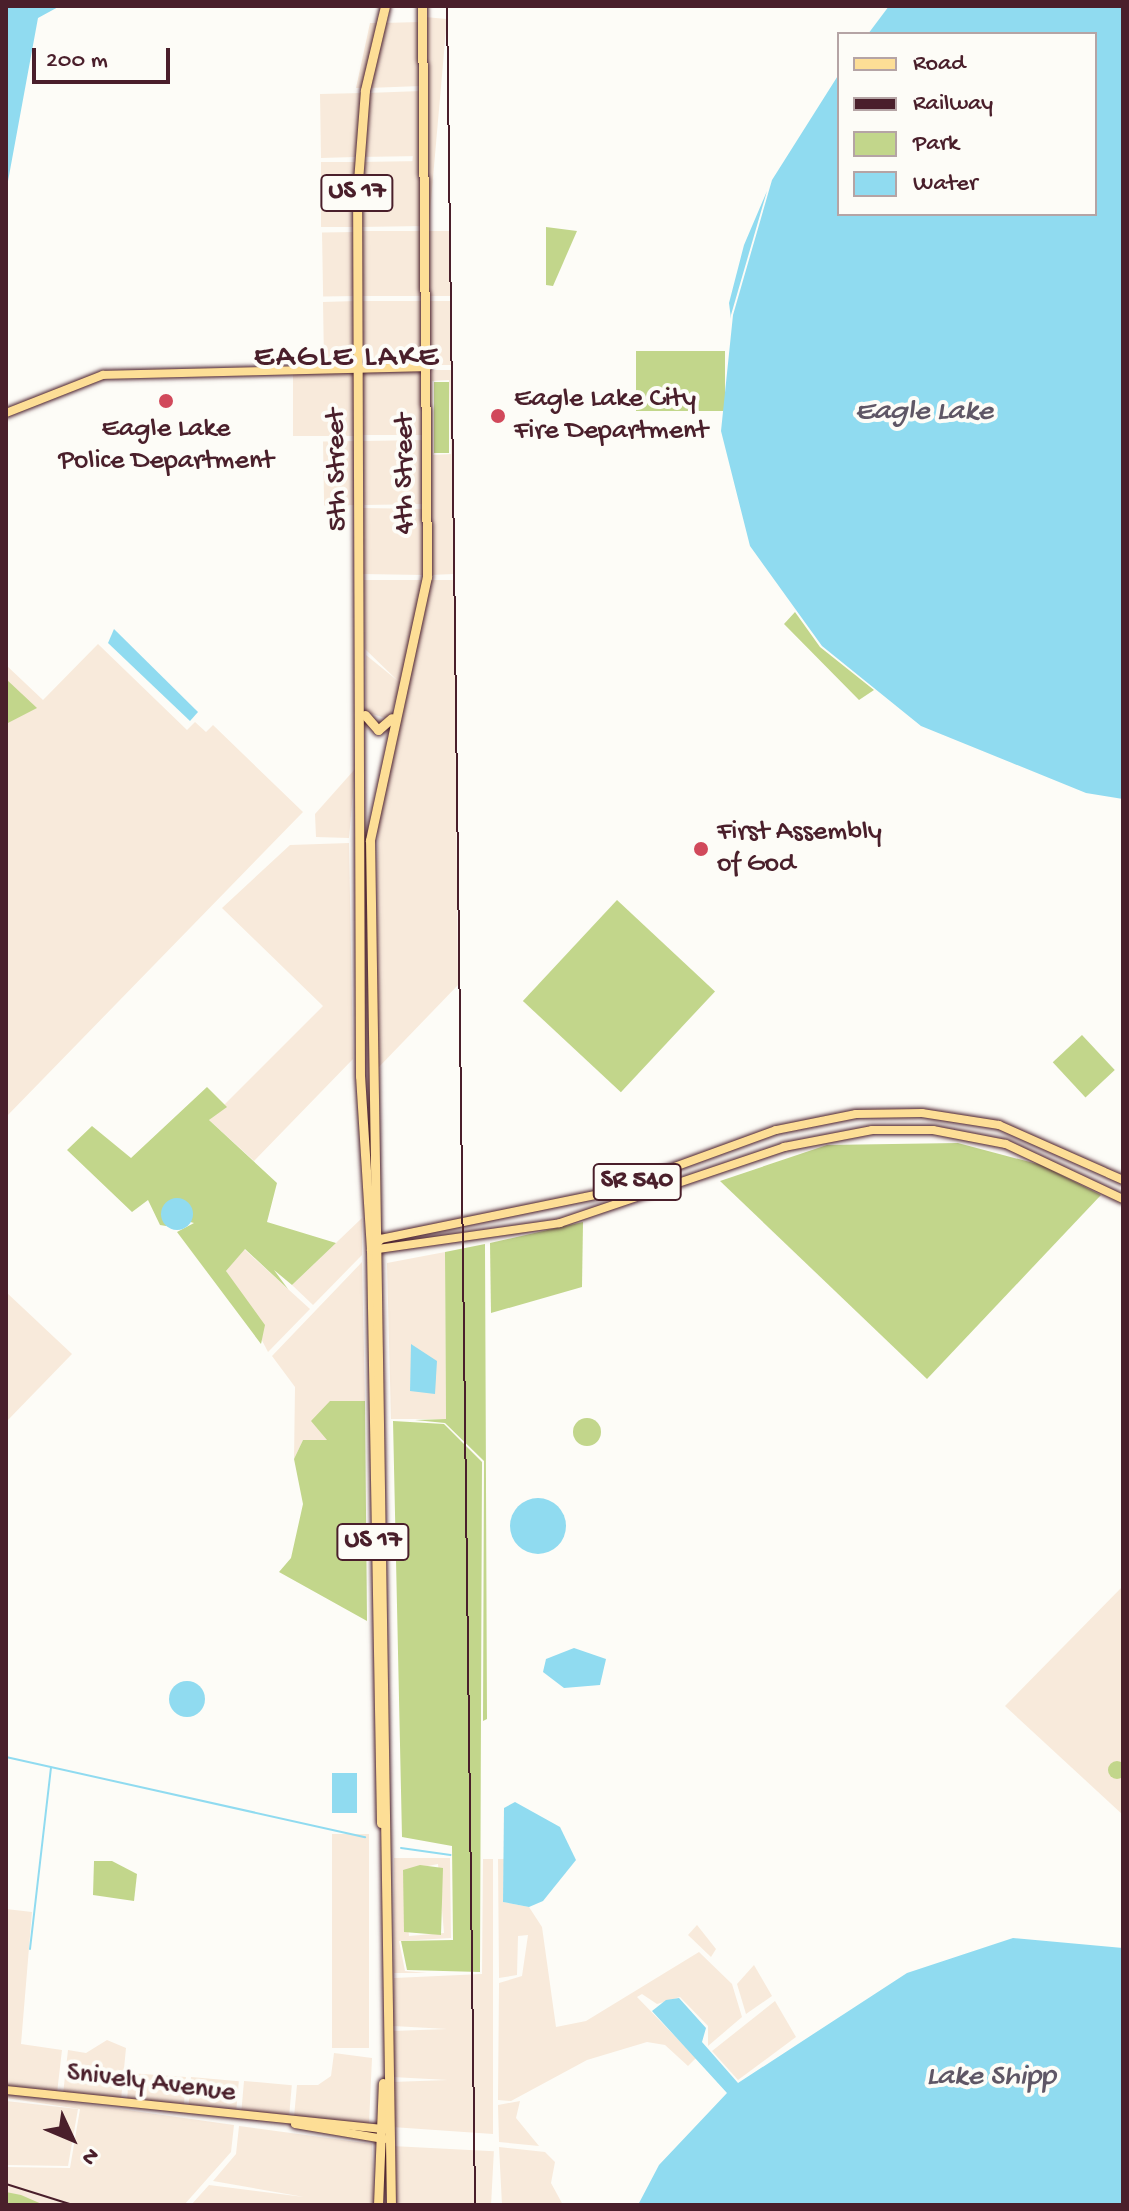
<!DOCTYPE html>
<style>
body{margin:0}
#map{position:relative;width:1129px;height:2211px;overflow:hidden;background:#fdfcf7;font-family:"Gochi Hand",sans-serif}
div>[style]{position:absolute}
[style*='--x']{left:calc(var(--x)*1px);top:calc(var(--y)*1px);width:calc(var(--w)*1px);rotate:calc(var(--a)*1deg)}
.built>*{inset:0;background:#f8eadb;transform-origin:0 0}
.green>*{inset:0;background:#c2d68b;transform-origin:0 0}
.round{border-radius:50%}
.water>*{inset:0;background:#90dbf0;transform-origin:0 0}
.stream>*{height:2px;margin:-1px;padding:0 1px;transform-origin:1px;border-radius:1px;background:#90dbf0}
.roads{filter:drop-shadow(0 0 2px #4a1f2b) drop-shadow(0 0 2px #4a1f2b)}
.major>*{height:8px;margin:-4px;padding:0 4px;transform-origin:4px;border-radius:4px;background:#fdde96}
.highway>*{height:9px;margin:-4.5px;padding:0 4.5px;transform-origin:4.5px;border-radius:4.5px;background:#fdde96}
.rail>*{height:2px;margin:-1px;padding:0 1px;transform-origin:1px;border-radius:1px;background:#4a1f2b}
.dots>*{width:22px;height:22px;translate:-50% -50%;box-sizing:border-box;border:4px solid #fdfcf7;border-radius:50%}
span{translate:-50% -50%;white-space:nowrap;text-align:center;line-height:1.15;-webkit-text-stroke:8px #fdfcf7;paint-order:stroke}
.shield-label span{padding:2px 6px;background:#fdfcf7;border:2px solid;border-radius:6px;-webkit-text-stroke-width:0}
.shield-label{font-size:26px;color:#4a1f2b;font-weight:700}
.poi-label{font-size:28px;color:#4a1f2b}
.left{translate:0 -50%;text-align:left}
.street-label{font-size:28px;color:#4a1f2b}
.water-label{font-size:30px;color:#5f5766;font-style:italic}
.quarter-label{font-size:32px;color:#4a1f2b;letter-spacing:2px}
.frame{position:absolute;inset:0;border:8px solid #4a1f2b;pointer-events:none}
.legend{position:absolute;left:837px;top:32px;width:260px;height:184px;box-sizing:border-box;background:#fdfcf7;border:2px solid #b5a4a5;margin:0;padding:10px 14px;list-style:none;font-size:24px;color:#4a1f2b}
.legend li{display:flex;align-items:center;gap:16px;height:40px}
.legend b{width:40px;border:2px solid #b5a4a5}
.north{position:absolute;left:32px;top:2099px;width:80px;height:80px;-webkit-text-stroke:6px #fdfcf7;paint-order:stroke;rotate:134deg;font-size:22px;font-weight:700;line-height:32px;text-align:center;color:#4a1f2b}
.north::after{content:'';display:block;margin:auto;width:28px;height:36px;background:#4a1f2b;clip-path:polygon(50% 0,100% 100%,50% 72%,0 100%)}
.scale{position:absolute;left:32px;top:48px;width:138px;height:36px;box-sizing:border-box;border:4px solid #4a1f2b;border-top:0;padding-left:10px;font-size:24px;line-height:28px;white-space:nowrap;color:#4a1f2b;-webkit-text-stroke:6px #fdfcf7;paint-order:stroke}
</style>
<div id="map">
<div class="built">
<div style="left:425px;top:17px;width:22px;height:209px;rotate:5deg"></div>
<div style="clip-path:polygon(420px 22px,421px 86px,368px 88px,383px 23px)"></div>
<div style="clip-path:polygon(370px 23px,378px 23px,363px 88px,356px 88px)"></div>
<div style="clip-path:polygon(421px 91px,422px 156px,360px 157px,367px 93px)"></div>
<div style="clip-path:polygon(362px 93px,355px 157px,321px 158px,320px 94px)"></div>
<div style="left:422px;top:161px;width:65px;height:62px;rotate:89deg"></div>
<div style="left:355px;top:162px;width:65px;height:34px;rotate:90deg"></div>
<div style="left:423px;top:231px;width:65px;height:63px;rotate:90deg"></div>
<div style="left:428px;top:231px;width:22px;height:65px"></div>
<div style="left:355px;top:232px;width:64px;height:33px;rotate:89deg"></div>
<div style="clip-path:polygon(356px 301px,357px 366px,293px 367px,324px 362px,323px 302px)"></div>
<div style="left:361px;top:301px;width:62px;height:65px"></div>
<div style="left:429px;top:301px;width:22px;height:64px"></div>
<div style="left:425px;top:370px;width:65px;height:63px;rotate:90deg"></div>
<div style="clip-path:polygon(evenodd,430px 370px,452px 370px,454px 574px,430px 575px,430px 370px,449px 380px,451px 454px,433px 455px,432px 381px,449px 380px)"></div>
<div style="left:357px;top:371px;width:65px;height:64px;rotate:90deg"></div>
<div style="left:425px;top:440px;width:64px;height:62px;rotate:89deg"></div>
<div style="left:357px;top:441px;width:64px;height:34px;rotate:89deg"></div>
<div style="left:426px;top:509px;width:66px;height:63px;rotate:91deg"></div>
<div style="clip-path:polygon(364px 580px,424px 580px,405px 677px,388px 719px,366px 712px,366px 655px,398px 681px,365px 649px)"></div>
<div style="clip-path:polygon(430px 580px,454px 580px,458px 985px,376px 1070px,378px 817px)"></div>
<div style="clip-path:polygon(98px 644px,187px 730px,195px 722px,206px 732px,213px 725px,303px 812px,6px 1117px,6px 665px,43px 700px)"></div>
<div style="clip-path:polygon(355px 769px,349px 838px,316px 837px,315px 814px)"></div>
<div style="clip-path:polygon(349px 843px,353px 1059px,254px 1161px,209px 1120px,323px 1006px,222px 908px,290px 845px)"></div>
<div style="clip-path:polygon(362px 1218px,362px 1255px,313px 1305px,292px 1285px)"></div>
<div style="clip-path:polygon(244px 1249px,310px 1309px,268px 1352px,226px 1271px)"></div>
<div style="clip-path:polygon(evenodd,445px 1252px,446px 1419px,391px 1419px,387px 1263px,445px 1252px,412px 1345px,422px 1356px,410px 1391px,412px 1345px)"></div>
<div style="clip-path:polygon(362px 1262px,365px 1401px,330px 1401px,330px 1440px,303px 1440px,294px 1459px,295px 1387px,272px 1356px)"></div>
<div style="clip-path:polygon(6px 1292px,72px 1354px,6px 1422px)"></div>
<div style="clip-path:polygon(1123px 1586px,1123px 1815px,1005px 1706px)"></div>
<div style="left:332px;top:1834px;width:37px;height:214px"></div>
<div style="clip-path:polygon(evenodd,394px 1858px,450px 1858px,451px 1938px,399px 1941px,405px 1971px,427px 1973px,394px 1973px,394px 1858px,438px 1864px,444px 1933px,409px 1936px,403px 1871px,438px 1864px)"></div>
<div style="clip-path:polygon(483px 1859px,493px 1859px,493px 2134px,392px 2127px,392px 2082px,448px 2080px,392px 2077px,393px 2031px,447px 2029px,393px 2026px,394px 1978px,482px 1974px)"></div>
<div style="clip-path:polygon(498px 1859px,504px 1859px,503px 1902px,529px 1907px,542px 1927px,556px 2027px,586px 2021px,699px 1952px,732px 1984px,742px 2017px,708px 2046px,708px 2026px,680px 1997px,657px 2004px,642px 1994px,637px 1997px,696px 2058px,688px 2066px,665px 2045px,647px 2042px,587px 2060px,511px 2101px,498px 2100px,499px 1983px,522px 1976px,528px 1935px,518px 1936px,517px 1975px,499px 1978px)"></div>
<div style="clip-path:polygon(6px 1909px,32px 1912px,21px 2044px,62px 2050px,57px 2093px,6px 2088px)"></div>
<div style="clip-path:polygon(697px 1925px,716px 1949px,711px 1957px,688px 1935px)"></div>
<div style="clip-path:polygon(754px 1965px,772px 1996px,746px 2014px,737px 1984px)"></div>
<div style="clip-path:polygon(775px 2001px,796px 2037px,738px 2080px,712px 2051px)"></div>
<div style="clip-path:polygon(107px 2040px,126px 2048px,121px 2100px,63px 2094px,68px 2050px,86px 2053px)"></div>
<div style="clip-path:polygon(334px 2053px,372px 2058px,369px 2124px,294px 2117px,297px 2085px,318px 2085px,331px 2076px)"></div>
<div style="left:129px;top:2073px;width:57px;height:27px;rotate:4deg"></div>
<div style="left:191px;top:2077px;width:48px;height:29px;rotate:5deg"></div>
<div style="left:244px;top:2081px;width:48px;height:30px;rotate:5deg"></div>
<div style="clip-path:polygon(6px 2093px,234px 2125px,231px 2152px,184px 2205px,44px 2205px,6px 2192px,6px 2167px,70px 2168px,80px 2109px,6px 2098px)"></div>
<div style="clip-path:polygon(6px 2101px,78px 2109px,68px 2166px,6px 2165px)"></div>
<div style="clip-path:polygon(520px 2101px,516px 2118px,539px 2146px,499px 2142px,498px 2105px)"></div>
<div style="clip-path:polygon(239px 2126px,372px 2144px,374px 2205px,191px 2205px,209px 2185px,304px 2197px,213px 2181px,236px 2154px)"></div>
<div style="left:392px;top:2146px;width:102px;height:59px;rotate:3deg"></div>
<div style="clip-path:polygon(499px 2147px,545px 2152px,555px 2162px,551px 2183px,563px 2205px,502px 2205px)"></div>
</div>
<div class="green">
<div style="clip-path:polygon(546px 227px,577px 231px,553px 286px,546px 285px)"></div>
<div style="left:636px;top:351px;width:89px;height:60px"></div>
<div style="left:434px;top:382px;width:15px;height:71px"></div>
<div style="clip-path:polygon(795px 612px,820px 647px,874px 690px,859px 700px,784px 624px)"></div>
<div style="clip-path:polygon(6px 679px,37px 708px,6px 724px)"></div>
<div style="left:617px;top:900px;width:134px;height:138px;rotate:43deg"></div>
<div style="left:1082px;top:1035px;width:48px;height:40px;rotate:47deg"></div>
<div style="clip-path:polygon(207px 1087px,227px 1107px,209px 1120px,277px 1183px,267px 1222px,336px 1243px,292px 1285px,274px 1270px,288px 1289px,245px 1249px,226px 1271px,265px 1325px,261px 1344px,177px 1232px,194px 1223px,161px 1214px,172px 1227px,160px 1225px,148px 1200px,132px 1212px,67px 1150px,92px 1126px,131px 1158px)"></div>
<div style="clip-path:polygon(958px 1143px,1041px 1165px,1101px 1195px,927px 1379px,720px 1181px,827px 1145px)"></div>
<div style="clip-path:polygon(583px 1222px,582px 1287px,491px 1313px,490px 1243px)"></div>
<div style="clip-path:polygon(485px 1244px,487px 1719px,483px 1721px,484px 1461px,445px 1423px,415px 1420px,446px 1419px,445px 1252px)"></div>
<div style="clip-path:polygon(330px 1401px,365px 1401px,367px 1621px,279px 1572px,291px 1558px,303px 1504px,294px 1459px,303px 1440px,327px 1440px,311px 1421px)"></div>
<div class="round" style="left:573px;top:1418px;width:28px;height:28px"></div>
<div style="clip-path:polygon(393px 1421px,444px 1424px,482px 1462px,480px 1972px,407px 1970px,401px 1941px,453px 1940px,452px 1846px,402px 1837px)"></div>
<div class="round" style="left:1108px;top:1761px;width:18px;height:18px"></div>
<div style="clip-path:polygon(94px 1861px,112px 1861px,137px 1874px,134px 1901px,93px 1895px)"></div>
<div style="clip-path:polygon(420px 1865px,443px 1868px,441px 1935px,404px 1932px,403px 1870px)"></div>
<div style="clip-path:polygon(6px 2192px,21px 2195px,44px 2205px,6px 2205px)"></div>
</div>
<div class="water">
<div style="clip-path:polygon(6px 6px,60px 6px,38px 18px,6px 192px)"></div>
<div style="clip-path:polygon(889px 6px,1123px 6px,1123px 799px,1086px 793px,921px 726px,822px 646px,750px 546px,721px 431px,733px 315px,772px 180px,839px 74px,839px 214px,1095px 214px,1095px 34px,868px 34px)"></div>
<div style="clip-path:polygon(767px 191px,731px 315px,731px 319px,729px 303px,744px 245px)"></div>
<div style="clip-path:polygon(114px 629px,198px 712px,190px 721px,108px 643px)"></div>
<div class="round" style="left:161px;top:1198px;width:32px;height:32px"></div>
<div style="clip-path:polygon(411px 1344px,437px 1361px,435px 1394px,410px 1391px)"></div>
<div class="round" style="left:510px;top:1498px;width:56px;height:56px"></div>
<div style="clip-path:polygon(574px 1648px,606px 1659px,600px 1685px,564px 1688px,543px 1672px,546px 1659px)"></div>
<div class="round" style="left:169px;top:1681px;width:36px;height:36px"></div>
<div style="left:332px;top:1773px;width:25px;height:40px"></div>
<div style="clip-path:polygon(515px 1802px,560px 1827px,576px 1860px,543px 1901px,529px 1907px,503px 1902px,504px 1808px)"></div>
<div style="clip-path:polygon(1013px 1938px,1123px 1948px,1123px 2205px,638px 2205px,659px 2165px,727px 2093px,652px 2011px,666px 2000px,679px 1998px,706px 2028px,702px 2042px,738px 2083px,907px 1973px)"></div>
</div>
<div class="stream">
<div style="--x:6;--y:1757;--w:368;--a:12.6"></div>
<div style="--x:401;--y:1848;--w:50;--a:8"></div>
<div style="--x:30;--y:1949;--w:182;--a:-83.4"></div>
</div>
<div class="roads">
<div class="major">
<div style="--x:6;--y:413;--w:104;--a:-21.4"></div>
<div style="--x:103;--y:375;--w:324;--a:-1.4"></div>
<div style="--x:1123;--y:1180;--w:136;--a:-156.1"></div>
<div style="--x:999;--y:1125;--w:78;--a:-171.1"></div>
<div style="--x:922;--y:1113;--w:66;--a:179.1"></div>
<div style="--x:856;--y:1114;--w:82;--a:168.7"></div>
<div style="--x:776;--y:1130;--w:187;--a:160"></div>
<div style="--x:600;--y:1194;--w:224;--a:168.4"></div>
<div style="--x:381;--y:1239;--w:15;--a:132"></div>
<div style="--x:371;--y:1250;--w:191;--a:-8.1"></div>
<div style="--x:560;--y:1223;--w:237;--a:-18.7"></div>
<div style="--x:784;--y:1147;--w:90;--a:-10.9"></div>
<div style="--x:872;--y:1130;--w:61;--a:0"></div>
<div style="--x:933;--y:1130;--w:74;--a:10.9"></div>
<div style="--x:1006;--y:1144;--w:129;--a:25.2"></div>
<div style="--x:6;--y:2090;--w:381;--a:5.9"></div>
<div style="--x:295;--y:2124;--w:90;--a:9.6"></div>
</div>
<div class="highway">
<div style="--x:365;--y:715;--w:20;--a:49"></div>
<div style="--x:378;--y:730;--w:18;--a:-41"></div>
<div style="--x:381;--y:1823;--w:573;--a:-91"></div>
<div style="--x:371;--y:1250;--w:174;--a:-93.6"></div>
<div style="--x:360;--y:1076;--w:882;--a:-90.19"></div>
<div style="--x:357;--y:194;--w:104;--a:-85.6"></div>
<div style="--x:365;--y:90;--w:86;--a:-76.6"></div>
<div style="--x:378;--y:2205;--w:122;--a:-87.7"></div>
<div style="--x:391;--y:2205;--w:1365;--a:-90.88"></div>
<div style="--x:370;--y:840;--w:269;--a:-77.8"></div>
<div style="--x:427;--y:577;--w:571;--a:-90.5"></div>
</div>
</div>
<div class="rail">
<div style="--x:447;--y:6;--w:2199;--a:89.27"></div>
<div style="--x:6;--y:2184;--w:70;--a:17.4"></div>
</div>
<div class="dots">
<div style="left:166px;top:401px;background:#d1495b"></div>
<div style="left:498px;top:416px;background:#d1495b"></div>
<div style="left:701px;top:849px;background:#d1495b"></div>
</div>
<div class="shield-label">
<span style="left:357px;top:193px">US 17</span>
<span style="left:637px;top:1182px">SR 540</span>
<span style="left:373px;top:1542px">US 17</span>
</div>
<div class="poi-label">
<span class="left" style="left:514px;top:416px">Eagle Lake City<br>Fire Department</span>
<span style="left:166px;top:446px">Eagle Lake<br>Police Department</span>
<span class="left" style="left:717px;top:849px">First Assembly<br>of God</span>
</div>
<div class="street-label">
<span style="left:338px;top:470px;rotate:-91deg">5th Street</span>
<span style="left:406px;top:474px;rotate:-90deg">4th Street</span>
<span style="left:151px;top:2084px;rotate:7deg">Snively Avenue</span>
</div>
<div class="water-label">
<span style="left:924px;top:413px">Eagle Lake</span>
<span style="left:991px;top:2078px">Lake Shipp</span>
</div>
<div class="quarter-label">
<span style="left:347px;top:358px">EAGLE LAKE</span>
</div>
<div class="frame"></div>
<ul class="legend">
<li><b style="height:10px;background:#fdde96"></b>Road</li>
<li><b style="height:10px;background:#4a1f2b"></b>Railway</li>
<li><b style="height:22px;background:#c2d68b"></b>Park</li>
<li><b style="height:22px;background:#90dbf0"></b>Water</li>
</ul>
<div class="north">N</div>
<div class="scale">200 m</div>
</div>
